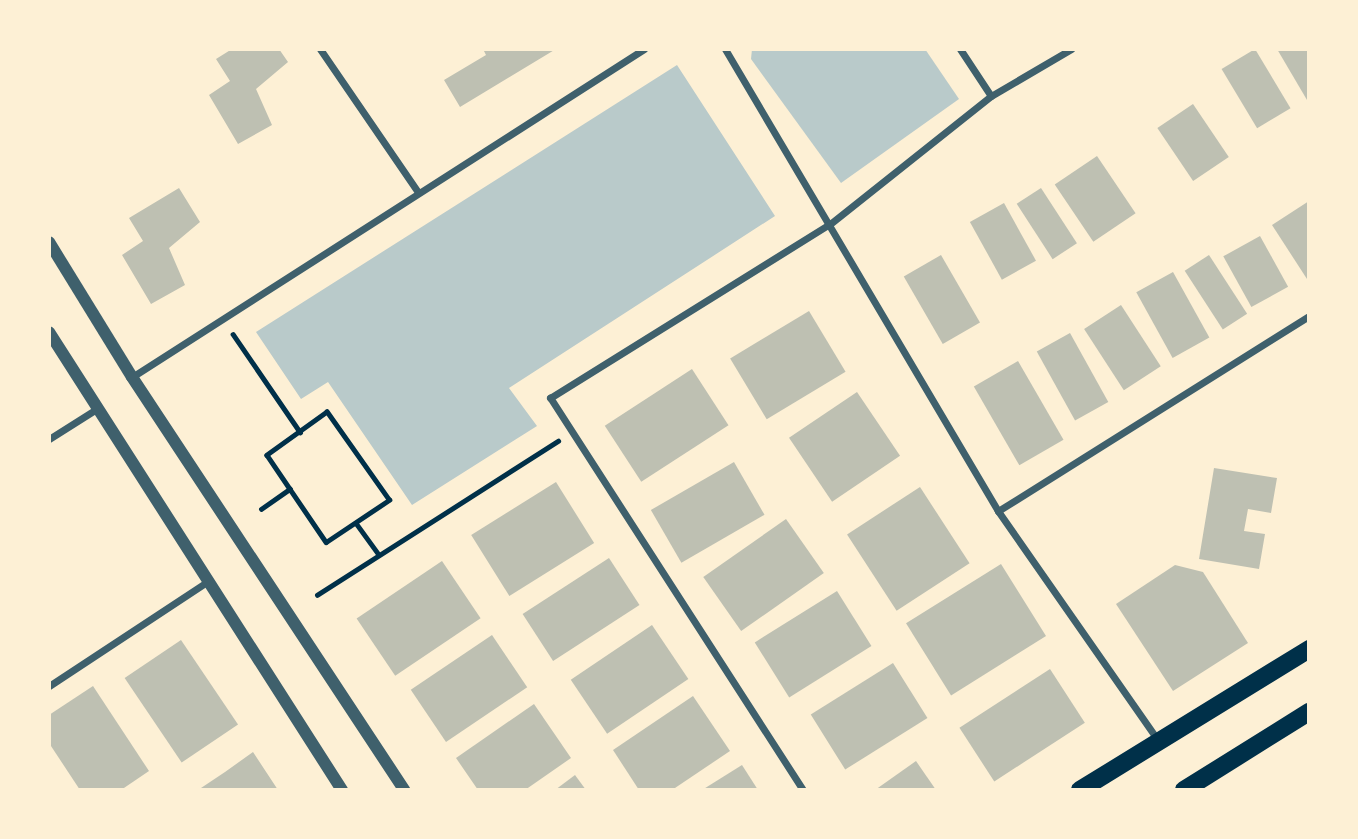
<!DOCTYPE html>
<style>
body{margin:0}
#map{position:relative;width:1358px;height:839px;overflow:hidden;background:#fdf0d5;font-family:"IBM Plex Serif",serif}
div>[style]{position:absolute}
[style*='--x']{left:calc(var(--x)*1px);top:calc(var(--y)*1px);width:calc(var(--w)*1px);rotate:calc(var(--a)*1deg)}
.green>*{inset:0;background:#b9caca}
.building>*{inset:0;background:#bec0b2;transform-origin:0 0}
.path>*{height:4.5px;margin:-2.25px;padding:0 2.25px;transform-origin:2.25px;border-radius:2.25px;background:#003049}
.minor>*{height:7px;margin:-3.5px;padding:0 3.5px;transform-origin:3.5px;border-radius:3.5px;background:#3f606c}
.tertiary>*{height:12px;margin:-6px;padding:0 6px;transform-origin:6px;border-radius:6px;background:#3f606c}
.primary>*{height:18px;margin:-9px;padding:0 9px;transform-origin:9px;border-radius:9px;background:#003049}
span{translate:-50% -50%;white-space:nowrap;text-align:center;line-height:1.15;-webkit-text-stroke:6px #fdf0d5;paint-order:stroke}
.frame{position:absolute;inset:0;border:51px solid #fdf0d5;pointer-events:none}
</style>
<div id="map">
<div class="green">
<div style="clip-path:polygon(752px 49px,925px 49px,959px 99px,841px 183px,751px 59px)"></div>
<div style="clip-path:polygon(677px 65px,775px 216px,509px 388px,537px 426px,412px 505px,328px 382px,301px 399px,256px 332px)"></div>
</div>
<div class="building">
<div style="clip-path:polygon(232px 49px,279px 49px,288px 62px,256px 89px,272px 125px,238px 144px,209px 95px,230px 81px,216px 59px)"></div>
<div style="clip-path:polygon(483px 49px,556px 49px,460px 107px,444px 80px,486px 55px)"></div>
<div style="left:1255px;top:49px;width:69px;height:39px;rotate:59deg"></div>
<div style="clip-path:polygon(1277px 49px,1309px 49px,1309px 99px,1307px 100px)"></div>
<div style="left:1193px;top:104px;width:64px;height:43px;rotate:56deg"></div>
<div style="left:1097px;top:156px;width:69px;height:51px;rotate:56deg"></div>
<div style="clip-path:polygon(179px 188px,200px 222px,169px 248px,185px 285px,151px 304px,122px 255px,143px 241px,129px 218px)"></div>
<div style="left:1041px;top:188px;width:66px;height:29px;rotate:57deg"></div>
<div style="clip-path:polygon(1309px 201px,1309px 278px,1307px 279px,1272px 225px)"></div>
<div style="left:1004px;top:203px;width:66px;height:39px;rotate:61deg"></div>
<div style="left:1260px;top:236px;width:58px;height:42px;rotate:61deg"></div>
<div style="left:941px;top:255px;width:78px;height:43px;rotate:60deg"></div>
<div style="left:1209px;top:255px;width:70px;height:29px;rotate:57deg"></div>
<div style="left:1173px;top:272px;width:75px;height:42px;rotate:61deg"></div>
<div style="left:1121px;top:305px;width:73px;height:44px;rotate:57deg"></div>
<div style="left:809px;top:311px;width:71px;height:92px;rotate:59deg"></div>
<div style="left:1070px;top:333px;width:79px;height:38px;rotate:61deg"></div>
<div style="left:1018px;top:361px;width:91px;height:51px;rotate:60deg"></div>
<div style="left:692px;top:369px;width:67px;height:104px;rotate:57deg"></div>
<div style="left:857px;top:392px;width:77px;height:82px;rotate:56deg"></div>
<div style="left:734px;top:462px;width:61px;height:96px;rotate:60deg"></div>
<div style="clip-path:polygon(1214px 468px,1277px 478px,1271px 513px,1248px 509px,1244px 531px,1265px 534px,1259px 569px,1199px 559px)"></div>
<div style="left:556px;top:482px;width:72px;height:100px;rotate:58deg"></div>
<div style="left:920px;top:487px;width:91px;height:87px;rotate:57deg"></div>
<div style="left:786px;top:519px;width:66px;height:101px;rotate:55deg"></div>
<div style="left:609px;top:558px;width:56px;height:103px;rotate:57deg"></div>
<div style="left:442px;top:561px;width:69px;height:103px;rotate:56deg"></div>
<div style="left:1001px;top:564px;width:85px;height:112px;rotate:58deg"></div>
<div style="clip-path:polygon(1175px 565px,1203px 572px,1248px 643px,1173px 691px,1116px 604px)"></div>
<div style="left:837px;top:591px;width:65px;height:97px;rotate:58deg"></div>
<div style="left:652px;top:625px;width:65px;height:98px;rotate:56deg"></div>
<div style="left:492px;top:635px;width:63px;height:98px;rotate:56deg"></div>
<div style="left:181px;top:640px;width:102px;height:68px;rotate:56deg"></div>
<div style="left:893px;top:663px;width:65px;height:97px;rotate:58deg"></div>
<div style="left:1050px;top:669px;width:64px;height:108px;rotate:57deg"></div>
<div style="clip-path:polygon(93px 686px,149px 771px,121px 790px,80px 790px,49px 743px,49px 715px)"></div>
<div style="clip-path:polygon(693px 696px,730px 751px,672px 790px,639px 790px,613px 750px)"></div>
<div style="clip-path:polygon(534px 704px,571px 758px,525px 790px,478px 790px,456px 758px)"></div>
<div style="clip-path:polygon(253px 752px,278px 790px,198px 790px,225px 772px)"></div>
<div style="clip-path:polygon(916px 761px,936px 790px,875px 790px)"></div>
<div style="clip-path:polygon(742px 765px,758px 790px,702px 790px)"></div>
<div style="clip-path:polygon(575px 775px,586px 790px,555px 790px)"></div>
</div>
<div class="path">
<div style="--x:233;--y:334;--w:119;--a:55.6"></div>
<div style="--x:261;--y:509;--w:35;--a:-35"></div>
<div style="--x:290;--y:489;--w:64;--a:55.8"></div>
<div style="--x:326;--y:542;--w:76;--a:-33.7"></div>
<div style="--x:389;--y:500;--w:108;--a:-125.2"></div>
<div style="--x:327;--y:412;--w:74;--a:144.4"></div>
<div style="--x:267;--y:455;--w:41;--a:55.9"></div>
<div style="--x:356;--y:523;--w:39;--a:54"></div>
<div style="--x:317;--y:595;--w:286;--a:-32.6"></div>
</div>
<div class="minor">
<div style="--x:320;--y:49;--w:173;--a:55.6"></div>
<div style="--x:725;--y:49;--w:537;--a:59.42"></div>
<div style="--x:998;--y:511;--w:278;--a:55.1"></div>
<div style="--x:960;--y:49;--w:56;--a:56.6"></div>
<div style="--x:132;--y:377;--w:608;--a:-32.64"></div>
<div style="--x:49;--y:439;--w:58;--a:-32.3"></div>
<div style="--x:998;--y:511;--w:367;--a:-32.1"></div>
<div style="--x:49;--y:686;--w:191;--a:-33.4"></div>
<div style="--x:803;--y:790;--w:467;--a:-122.8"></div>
<div style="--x:550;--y:398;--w:330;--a:-31.9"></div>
<div style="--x:830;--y:224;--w:206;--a:-38.5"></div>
<div style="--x:991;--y:96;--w:93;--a:-30.4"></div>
</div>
<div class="tertiary">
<div style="--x:49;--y:242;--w:158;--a:58.4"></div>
<div style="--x:132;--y:377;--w:495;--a:56.6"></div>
<div style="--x:49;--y:332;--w:544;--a:57.39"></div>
</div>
<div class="primary">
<div style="--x:1080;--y:790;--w:269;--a:-31.6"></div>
<div style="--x:1184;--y:790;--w:147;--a:-32"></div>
</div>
<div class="frame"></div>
</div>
